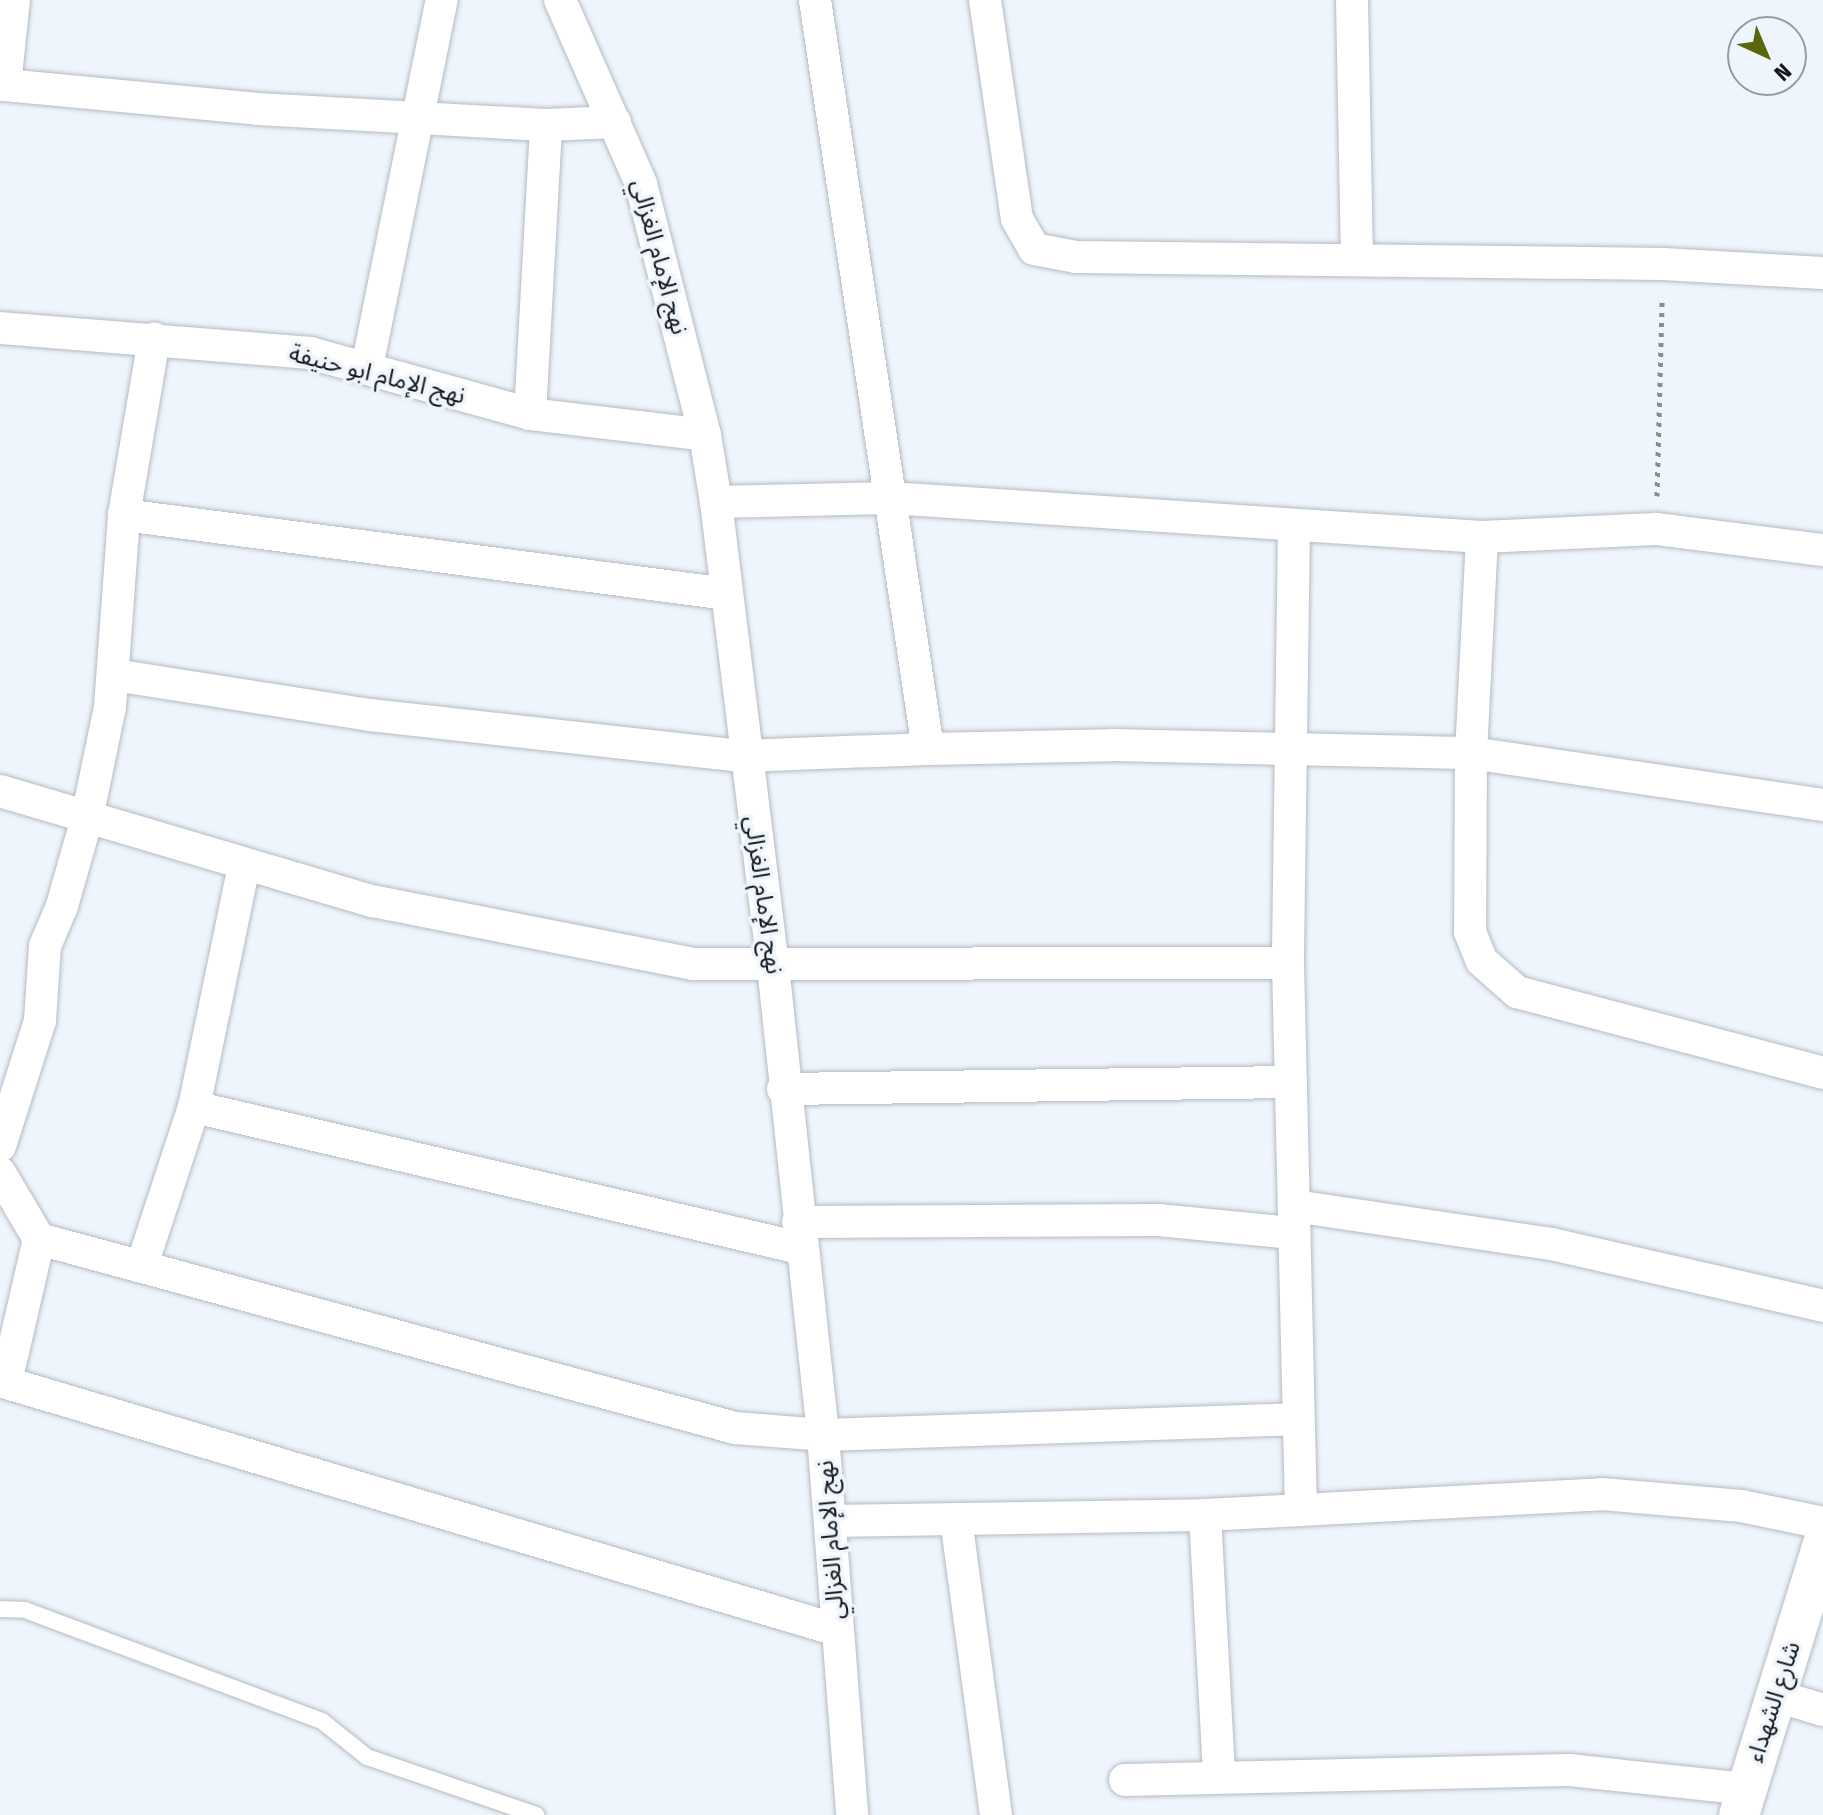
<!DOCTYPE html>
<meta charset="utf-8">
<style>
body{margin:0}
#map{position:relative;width:1823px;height:1815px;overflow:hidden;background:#eef5fc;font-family:"Fira Sans Condensed","Noto Sans Arabic",sans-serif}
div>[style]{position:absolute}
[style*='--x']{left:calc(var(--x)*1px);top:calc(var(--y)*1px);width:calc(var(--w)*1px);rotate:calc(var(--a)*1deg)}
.path>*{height:5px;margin-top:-2.5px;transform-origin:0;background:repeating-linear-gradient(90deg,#888d92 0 4px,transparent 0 10px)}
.roads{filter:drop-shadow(0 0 2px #b5bbc2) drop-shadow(0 0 2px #b5bbc2)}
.service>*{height:16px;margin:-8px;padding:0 8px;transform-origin:8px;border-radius:8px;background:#fff}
.minor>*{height:32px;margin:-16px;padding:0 16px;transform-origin:16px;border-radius:16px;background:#fff}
.tertiary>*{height:40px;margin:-20px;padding:0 20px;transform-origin:20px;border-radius:20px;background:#fff}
span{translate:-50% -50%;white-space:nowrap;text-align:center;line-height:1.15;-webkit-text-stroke:7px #eef5fc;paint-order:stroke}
.street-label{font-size:24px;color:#15171a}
.north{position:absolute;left:1727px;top:16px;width:80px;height:80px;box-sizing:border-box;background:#eef5fc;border:2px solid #979ca2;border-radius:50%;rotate:136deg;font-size:22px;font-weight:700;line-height:32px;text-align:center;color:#15171a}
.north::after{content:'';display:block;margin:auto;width:28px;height:36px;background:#5a670c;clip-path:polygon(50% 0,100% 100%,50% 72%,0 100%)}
</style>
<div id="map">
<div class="path">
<div style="--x:1657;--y:496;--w:197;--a:-88.5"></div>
</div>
<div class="roads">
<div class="service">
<div style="--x:0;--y:1609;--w:25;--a:2"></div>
<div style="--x:25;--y:1610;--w:317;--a:20.5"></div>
<div style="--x:322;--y:1721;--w:58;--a:38.7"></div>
<div style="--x:367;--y:1757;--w:179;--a:18.9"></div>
</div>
<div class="minor">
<div style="--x:560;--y:0;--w:201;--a:66.2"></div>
<div style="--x:641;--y:184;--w:259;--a:75.7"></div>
<div style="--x:705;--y:435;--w:68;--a:80.7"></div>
<div style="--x:716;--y:502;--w:467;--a:83"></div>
<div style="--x:773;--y:966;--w:472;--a:83.9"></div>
<div style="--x:823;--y:1435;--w:381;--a:85.6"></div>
<div style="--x:815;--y:0;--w:757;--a:81.42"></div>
<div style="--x:928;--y:749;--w:184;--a:-1.2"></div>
<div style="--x:1112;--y:745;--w:359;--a:1.3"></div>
<div style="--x:1471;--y:753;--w:356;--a:8.4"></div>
<div style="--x:985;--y:0;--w:221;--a:81.7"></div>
<div style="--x:1017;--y:219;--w:34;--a:60"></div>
<div style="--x:1034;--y:249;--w:43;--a:10.8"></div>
<div style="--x:1076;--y:257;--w:587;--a:0.68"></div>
<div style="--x:1663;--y:264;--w:160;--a:3.2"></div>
<div style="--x:1352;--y:0;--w:259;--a:88.9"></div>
<div style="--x:0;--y:85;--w:5;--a:0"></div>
<div style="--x:5;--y:85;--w:85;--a:-84"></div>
<div style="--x:5;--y:85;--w:254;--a:5.4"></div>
<div style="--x:258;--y:109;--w:288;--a:3.2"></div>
<div style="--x:546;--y:125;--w:69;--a:-2.5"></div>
<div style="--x:0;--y:328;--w:311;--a:4.6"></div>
<div style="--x:310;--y:353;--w:228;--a:15.5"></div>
<div style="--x:530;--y:414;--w:176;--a:6.8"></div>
<div style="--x:367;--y:367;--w:375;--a:-78.5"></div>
<div style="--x:530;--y:414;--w:289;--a:-86.8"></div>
<div style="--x:716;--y:502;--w:174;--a:-1.3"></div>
<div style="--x:890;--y:498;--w:593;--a:3.77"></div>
<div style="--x:1482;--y:537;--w:174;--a:-2.6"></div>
<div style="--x:1656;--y:529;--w:168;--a:7.2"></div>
<div style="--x:124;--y:515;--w:608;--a:7.46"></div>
<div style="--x:1294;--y:525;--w:438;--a:90.8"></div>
<div style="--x:1288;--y:963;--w:546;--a:88.64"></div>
<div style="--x:1482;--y:537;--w:216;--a:92.9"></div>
<div style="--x:1471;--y:753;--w:179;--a:90.3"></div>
<div style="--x:1470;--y:932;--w:31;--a:68"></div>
<div style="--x:1482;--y:961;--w:47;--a:41.5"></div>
<div style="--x:1517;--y:992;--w:317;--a:14.8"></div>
<div style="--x:114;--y:675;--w:259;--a:8.9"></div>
<div style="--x:370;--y:715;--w:375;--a:6.3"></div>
<div style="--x:743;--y:756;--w:185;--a:-2.2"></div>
<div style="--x:0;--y:791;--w:388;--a:16.5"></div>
<div style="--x:372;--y:901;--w:327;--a:11.1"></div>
<div style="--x:693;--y:964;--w:595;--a:-0.1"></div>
<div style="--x:783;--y:1089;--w:508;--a:-0.79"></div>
<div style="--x:194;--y:1107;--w:622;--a:13.1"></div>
<div style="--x:0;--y:1146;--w:131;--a:-72.3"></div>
<div style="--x:40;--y:1021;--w:75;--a:-86.2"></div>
<div style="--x:45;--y:946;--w:43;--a:-67"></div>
<div style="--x:62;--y:906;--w:91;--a:-74.1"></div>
<div style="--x:87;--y:818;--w:113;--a:-78.3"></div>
<div style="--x:110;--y:707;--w:193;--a:-85.8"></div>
<div style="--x:124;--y:515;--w:179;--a:-80.3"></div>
<div style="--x:0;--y:1173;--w:77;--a:59.4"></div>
<div style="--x:39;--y:1239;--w:147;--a:103"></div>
<div style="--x:1294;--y:1206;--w:260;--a:8.4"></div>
<div style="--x:1551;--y:1244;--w:279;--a:12.8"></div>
<div style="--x:798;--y:1222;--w:360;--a:-0.3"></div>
<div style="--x:1158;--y:1220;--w:136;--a:5.5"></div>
<div style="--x:39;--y:1239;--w:721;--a:15.19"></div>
<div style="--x:735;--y:1428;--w:88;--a:4.5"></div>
<div style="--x:823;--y:1435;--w:472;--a:-1.9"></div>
<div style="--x:142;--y:1265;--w:166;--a:-71.8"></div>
<div style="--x:194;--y:1107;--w:246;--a:-78.3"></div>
<div style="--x:0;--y:1381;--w:873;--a:16.57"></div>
<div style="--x:1205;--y:1515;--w:260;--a:86.9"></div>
<div style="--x:956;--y:1519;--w:299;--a:82.3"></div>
<div style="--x:831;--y:1521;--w:374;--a:-0.9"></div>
<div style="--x:1205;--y:1515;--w:398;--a:-3"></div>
<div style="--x:1602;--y:1494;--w:140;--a:4.9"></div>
<div style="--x:1741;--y:1506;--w:84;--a:11.7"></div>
<div style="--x:1777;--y:1696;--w:48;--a:16.9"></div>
<div style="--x:1125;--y:1780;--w:444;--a:-1.3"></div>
<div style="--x:1569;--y:1770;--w:178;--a:6.1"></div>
</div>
<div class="tertiary">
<div style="--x:1739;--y:1815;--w:284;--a:-72.8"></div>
</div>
</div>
<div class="street-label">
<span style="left:659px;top:257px;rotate:75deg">نهج الإمام الغزالي</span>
<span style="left:377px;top:375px;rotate:14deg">نهج الإمام ابو حنيفة</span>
<span style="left:763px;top:895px;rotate:82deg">نهج الإمام الغزالي</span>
<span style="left:831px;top:1540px;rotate:-94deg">نهج الإمام الغزالي</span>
<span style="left:1774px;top:1702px;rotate:-72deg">شارع الشهداء</span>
</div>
<div class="north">N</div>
</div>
